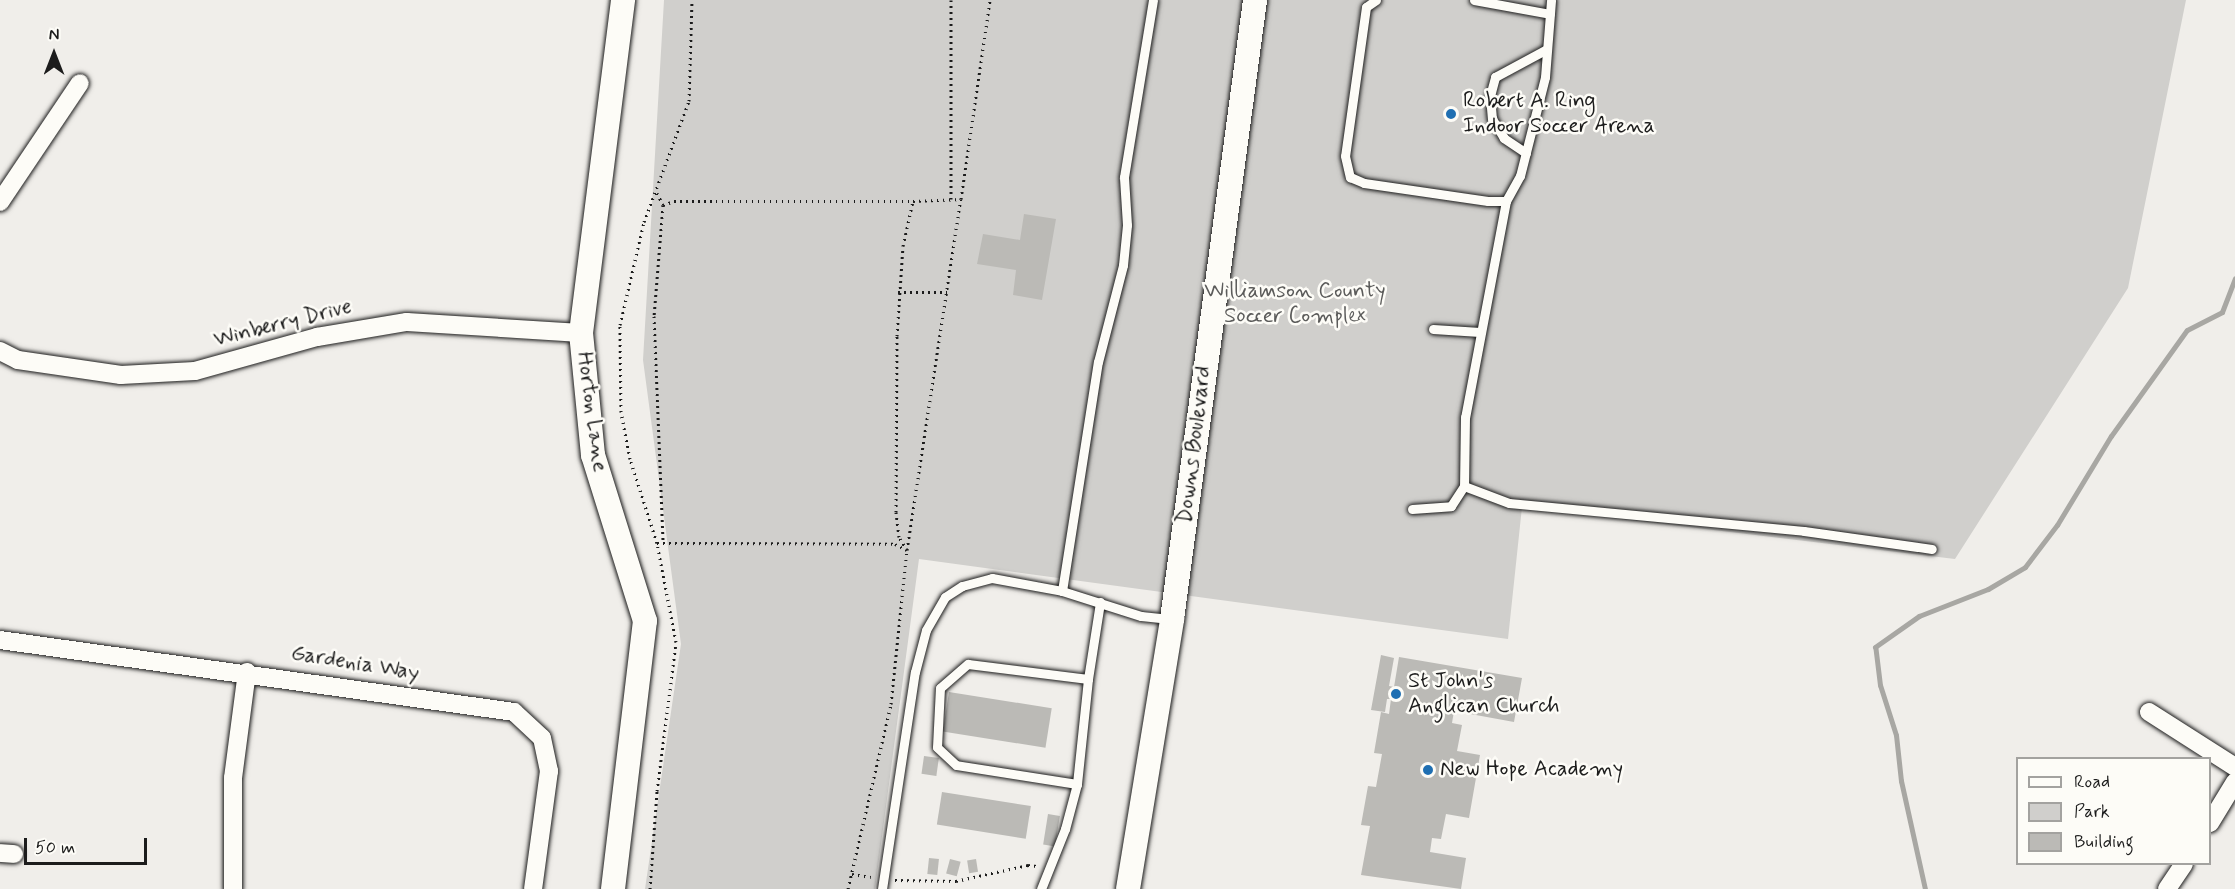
<!DOCTYPE html>
<style>
body{margin:0}
#map{position:relative;width:2235px;height:889px;overflow:hidden;background:#f0eeea;font-family:Mynerve,sans-serif}
div>[style]{position:absolute}
[style*='--x']{left:calc(var(--x)*1px);top:calc(var(--y)*1px);width:calc(var(--w)*1px);rotate:calc(var(--a)*1deg)}
.green>*{inset:0;background:#d0cfcc}
.stream>*{height:5px;margin:-2.5px;padding:0 2.5px;transform-origin:2.5px;border-radius:2.5px;background:#a8a7a3}
.building>*{inset:0;background:#bbbab6;transform-origin:0 0}
.path>*{height:3px;margin-top:-1.5px;transform-origin:0;background:repeating-linear-gradient(90deg,#1c1c1c 0 1.5px,transparent 0 6px)}
.roads{filter:drop-shadow(0 0 2px #1c1c1c) drop-shadow(0 0 2px #1c1c1c)}
.lane>*{height:9px;margin:-4.5px;padding:0 4.5px;transform-origin:4.5px;border-radius:4.5px;background:#fdfcf7}
.street>*{height:18px;margin:-9px;padding:0 9px;transform-origin:9px;border-radius:9px;background:#fdfcf7}
.secondary>*{height:24px;margin:-12px;padding:0 12px;transform-origin:12px;border-radius:12px;background:#fdfcf7}
.dots>*{width:16px;height:16px;translate:-50% -50%;box-sizing:border-box;border:3px solid #fdfcf7;border-radius:50%}
span{translate:-50% -50%;white-space:nowrap;text-align:center;line-height:1.15;-webkit-text-stroke:5px #fdfcf7;paint-order:stroke}
.poi-label{font-size:22px;color:#1c1c1c}
.left{translate:0 -50%;text-align:left}
.park-label{font-size:22px;color:#5b5b5a}
.street-label{font-size:22px;color:#1c1c1c}
.legend{position:absolute;left:2016px;top:757px;width:195px;height:108px;box-sizing:border-box;background:#fdfcf7;border:2px solid #a3a29f;margin:0;padding:8px 10px;list-style:none;font-size:18px;color:#1c1c1c}
.legend li{display:flex;align-items:center;gap:12px;height:30px}
.legend b{width:30px;border:2px solid #a3a29f}
.north{position:absolute;left:24px;top:24px;width:60px;height:60px;-webkit-text-stroke:4px #fdfcf7;paint-order:stroke;rotate:0deg;font-size:16px;font-weight:700;line-height:24px;text-align:center;color:#1c1c1c}
.north::after{content:'';display:block;margin:auto;width:21px;height:27px;background:#1c1c1c;clip-path:polygon(50% 0,100% 100%,50% 72%,0 100%)}
.scale{position:absolute;left:24px;top:838px;width:123px;height:27px;box-sizing:border-box;border:3px solid #1c1c1c;border-top:0;padding-left:8px;font-size:18px;line-height:21px;white-space:nowrap;color:#1c1c1c;-webkit-text-stroke:4px #fdfcf7;paint-order:stroke}
</style>
<div id="map">
<div class="green">
<div style="clip-path:polygon(664px 0,2186px 0,2128px 288px,1955px 559px,1522px 507px,1508px 639px,919px 559px,875px 889px,645px 889px,681px 644px,643px 360px)"></div>
</div>
<div class="stream">
<div style="--x:1925;--y:889;--w:111;--a:-102.5"></div>
<div style="--x:1901;--y:781;--w:46;--a:-96.2"></div>
<div style="--x:1896;--y:735;--w:52;--a:-107.7"></div>
<div style="--x:1880;--y:685;--w:38;--a:-97"></div>
<div style="--x:1875;--y:647;--w:54;--a:-35.2"></div>
<div style="--x:1919;--y:616;--w:74;--a:-21.4"></div>
<div style="--x:1988;--y:589;--w:43;--a:-30.7"></div>
<div style="--x:2025;--y:567;--w:53;--a:-52.7"></div>
<div style="--x:2057;--y:525;--w:104;--a:-58.8"></div>
<div style="--x:2111;--y:436;--w:130;--a:-54.4"></div>
<div style="--x:2187;--y:330;--w:39;--a:-27"></div>
<div style="--x:2222;--y:312;--w:36;--a:-69"></div>
</div>
<div class="building">
<div style="clip-path:polygon(1024px 214px,1056px 219px,1042px 300px,1013px 295px,1016px 270px,977px 264px,983px 234px,1020px 240px)"></div>
<div style="clip-path:polygon(1381px 655px,1394px 658px,1389px 686px,1394px 687px,1399px 657px,1522px 678px,1514px 722px,1454px 711px,1452px 723px,1462px 725px,1457px 751px,1480px 755px,1469px 818px,1446px 814px,1441px 839px,1432px 838px,1430px 852px,1466px 858px,1461px 889px,1361px 875px,1370px 826px,1361px 825px,1368px 786px,1376px 787px,1382px 754px,1374px 753px,1381px 712px,1389px 714px,1391px 699px,1387px 699px,1385px 712px,1371px 710px)"></div>
<div style="left:949px;top:692px;width:104px;height:40px;rotate:9deg"></div>
<div style="left:924px;top:756px;width:15px;height:18px;rotate:8deg"></div>
<div style="left:942px;top:792px;width:90px;height:33px;rotate:9deg"></div>
<div style="left:1048px;top:814px;width:12px;height:31px;rotate:9deg"></div>
<div style="left:929px;top:858px;width:10px;height:16px;rotate:6deg"></div>
<div style="left:950px;top:859px;width:11px;height:15px;rotate:15deg"></div>
<div style="left:976px;top:859px;width:13px;height:9px;rotate:81deg"></div>
</div>
<div class="path">
<div style="--x:951;--y:0;--w:199;--a:90"></div>
<div style="--x:657;--y:193;--w:13;--a:63"></div>
<div style="--x:663;--y:205;--w:111;--a:94.6"></div>
<div style="--x:654;--y:316;--w:227;--a:87.7"></div>
<div style="--x:663;--y:205;--w:12;--a:-20"></div>
<div style="--x:674;--y:201;--w:239;--a:0"></div>
<div style="--x:898;--y:292;--w:49;--a:0"></div>
<div style="--x:657;--y:543;--w:238;--a:0.2"></div>
<div style="--x:895;--y:544;--w:13;--a:27"></div>
<div style="--x:907;--y:550;--w:355;--a:-81.3"></div>
<div style="--x:852;--y:874;--w:19;--a:9"></div>
<div style="--x:895;--y:880;--w:61;--a:0.9"></div>
<div style="--x:956;--y:881;--w:74;--a:-12.5"></div>
<div style="--x:1028;--y:865;--w:9;--a:6"></div>
<div style="--x:650;--y:889;--w:98;--a:-85.9"></div>
<div style="--x:657;--y:791;--w:150;--a:-82.7"></div>
<div style="--x:676;--y:642;--w:101;--a:-100.9"></div>
<div style="--x:657;--y:543;--w:88;--a:-107.8"></div>
<div style="--x:630;--y:459;--w:48;--a:-100.8"></div>
<div style="--x:621;--y:412;--w:87;--a:-90.7"></div>
<div style="--x:620;--y:325;--w:106;--a:-76.9"></div>
<div style="--x:644;--y:222;--w:129;--a:-69.6"></div>
<div style="--x:689;--y:101;--w:101;--a:-88.3"></div>
<div style="--x:848;--y:889;--w:190;--a:-76.9"></div>
<div style="--x:891;--y:704;--w:155;--a:-84.1"></div>
<div style="--x:907;--y:550;--w:15;--a:-122"></div>
<div style="--x:899;--y:537;--w:25;--a:-97"></div>
<div style="--x:896;--y:512;--w:176;--a:-89.7"></div>
<div style="--x:897;--y:336;--w:90;--a:-86.2"></div>
<div style="--x:903;--y:246;--w:46;--a:-77.5"></div>
<div style="--x:913;--y:201;--w:48;--a:-2.4"></div>
<div style="--x:961;--y:199;--w:201;--a:-81.7"></div>
</div>
<div class="roads">
<div class="lane">
<div style="--x:1376;--y:0;--w:12;--a:145"></div>
<div style="--x:1366;--y:7;--w:150;--a:98"></div>
<div style="--x:1345;--y:156;--w:22;--a:77"></div>
<div style="--x:1350;--y:177;--w:15;--a:23"></div>
<div style="--x:1364;--y:183;--w:125;--a:8.3"></div>
<div style="--x:1488;--y:201;--w:18;--a:0"></div>
<div style="--x:1506;--y:201;--w:29;--a:-61"></div>
<div style="--x:1520;--y:176;--w:102;--a:-75.8"></div>
<div style="--x:1545;--y:77;--w:77;--a:-85.5"></div>
<div style="--x:1474;--y:0;--w:77;--a:10.4"></div>
<div style="--x:1526;--y:153;--w:27;--a:-146"></div>
<div style="--x:1504;--y:138;--w:22;--a:-122"></div>
<div style="--x:1492;--y:119;--w:23;--a:-95"></div>
<div style="--x:1490;--y:96;--w:20;--a:-75"></div>
<div style="--x:1495;--y:77;--w:59;--a:-28.3"></div>
<div style="--x:1506;--y:201;--w:220;--a:100.7"></div>
<div style="--x:1465;--y:417;--w:69;--a:90.8"></div>
<div style="--x:1464;--y:486;--w:48;--a:20.7"></div>
<div style="--x:1509;--y:503;--w:296;--a:5.4"></div>
<div style="--x:1804;--y:531;--w:129;--a:8"></div>
<div style="--x:1433;--y:329;--w:47;--a:3.7"></div>
<div style="--x:1412;--y:509;--w:39;--a:-4"></div>
<div style="--x:1451;--y:506;--w:24;--a:-57"></div>
<div style="--x:1062;--y:591;--w:232;--a:-81.1"></div>
<div style="--x:1098;--y:362;--w:100;--a:-75.5"></div>
<div style="--x:1123;--y:265;--w:40;--a:-84.3"></div>
<div style="--x:1127;--y:225;--w:48;--a:-93.6"></div>
<div style="--x:1124;--y:177;--w:179;--a:-80.7"></div>
<div style="--x:1088;--y:679;--w:106;--a:96"></div>
<div style="--x:1077;--y:784;--w:122;--a:-171.1"></div>
<div style="--x:956;--y:765;--w:26;--a:-137"></div>
<div style="--x:937;--y:747;--w:59;--a:-87.1"></div>
<div style="--x:940;--y:688;--w:37;--a:-41"></div>
<div style="--x:968;--y:664;--w:121;--a:7.1"></div>
<div style="--x:1088;--y:679;--w:78;--a:-81.1"></div>
<div style="--x:882;--y:889;--w:219;--a:-81.4"></div>
<div style="--x:915;--y:672;--w:43;--a:-75.3"></div>
<div style="--x:926;--y:630;--w:38;--a:-60"></div>
<div style="--x:945;--y:597;--w:20;--a:-33"></div>
<div style="--x:962;--y:586;--w:31;--a:-15"></div>
<div style="--x:992;--y:578;--w:71;--a:10.5"></div>
<div style="--x:1062;--y:591;--w:83;--a:17.6"></div>
<div style="--x:1141;--y:616;--w:31;--a:6"></div>
<div style="--x:1041;--y:889;--w:65;--a:-68.2"></div>
<div style="--x:1065;--y:829;--w:47;--a:-75.1"></div>
</div>
<div class="street">
<div style="--x:0;--y:202;--w:143;--a:-56.1"></div>
<div style="--x:0;--y:351;--w:20;--a:27"></div>
<div style="--x:18;--y:360;--w:104;--a:8.3"></div>
<div style="--x:121;--y:375;--w:74;--a:-3.1"></div>
<div style="--x:195;--y:371;--w:127;--a:-15.6"></div>
<div style="--x:317;--y:337;--w:91;--a:-9.5"></div>
<div style="--x:407;--y:322;--w:174;--a:3.6"></div>
<div style="--x:0;--y:640;--w:519;--a:7.97"></div>
<div style="--x:514;--y:712;--w:38;--a:43"></div>
<div style="--x:542;--y:738;--w:34;--a:78"></div>
<div style="--x:549;--y:771;--w:119;--a:97.7"></div>
<div style="--x:2149;--y:712;--w:102;--a:32.6"></div>
<div style="--x:2210;--y:823;--w:48;--a:-58.6"></div>
<div style="--x:0;--y:853;--w:14;--a:4"></div>
<div style="--x:233;--y:889;--w:111;--a:-90"></div>
<div style="--x:233;--y:778;--w:107;--a:-82.5"></div>
<div style="--x:2167;--y:889;--w:30;--a:-56"></div>
</div>
<div class="secondary">
<div style="--x:613;--y:889;--w:270;--a:-83.2"></div>
<div style="--x:645;--y:621;--w:174;--a:-107.4"></div>
<div style="--x:593;--y:455;--w:123;--a:-95.6"></div>
<div style="--x:581;--y:333;--w:336;--a:-82.8"></div>
<div style="--x:1128;--y:889;--w:274;--a:-80.7"></div>
<div style="--x:1172;--y:619;--w:625;--a:-82.36"></div>
</div>
</div>
<div class="dots">
<div style="left:1451px;top:114px;background:#1f6fb2"></div>
<div style="left:1396px;top:694px;background:#1f6fb2"></div>
<div style="left:1428px;top:770px;background:#1f6fb2"></div>
</div>
<div class="poi-label">
<span class="left" style="left:1463px;top:114px">Robert A. Ring<br>Indoor Soccer Arena</span>
<span class="left" style="left:1408px;top:694px">St John's<br>Anglican Church</span>
<span class="left" style="left:1440px;top:770px">New Hope Academy</span>
</div>
<div class="park-label">
<span style="left:1295px;top:304px">Williamson County<br>Soccer Complex</span>
</div>
<div class="street-label">
<span style="left:283px;top:324px;rotate:-14deg">Winberry Drive</span>
<span style="left:591px;top:412px;rotate:82deg">Horton Lane</span>
<span style="left:1195px;top:445px;rotate:-83deg">Downs Boulevard</span>
<span style="left:355px;top:664px;rotate:9deg">Gardenia Way</span>
</div>
<ul class="legend">
<li><b style="height:8px;background:#fdfcf7"></b>Road</li>
<li><b style="height:16px;background:#d0cfcc"></b>Park</li>
<li><b style="height:16px;background:#bbbab6"></b>Building</li>
</ul>
<div class="north">N</div>
<div class="scale">50 m</div>
</div>
